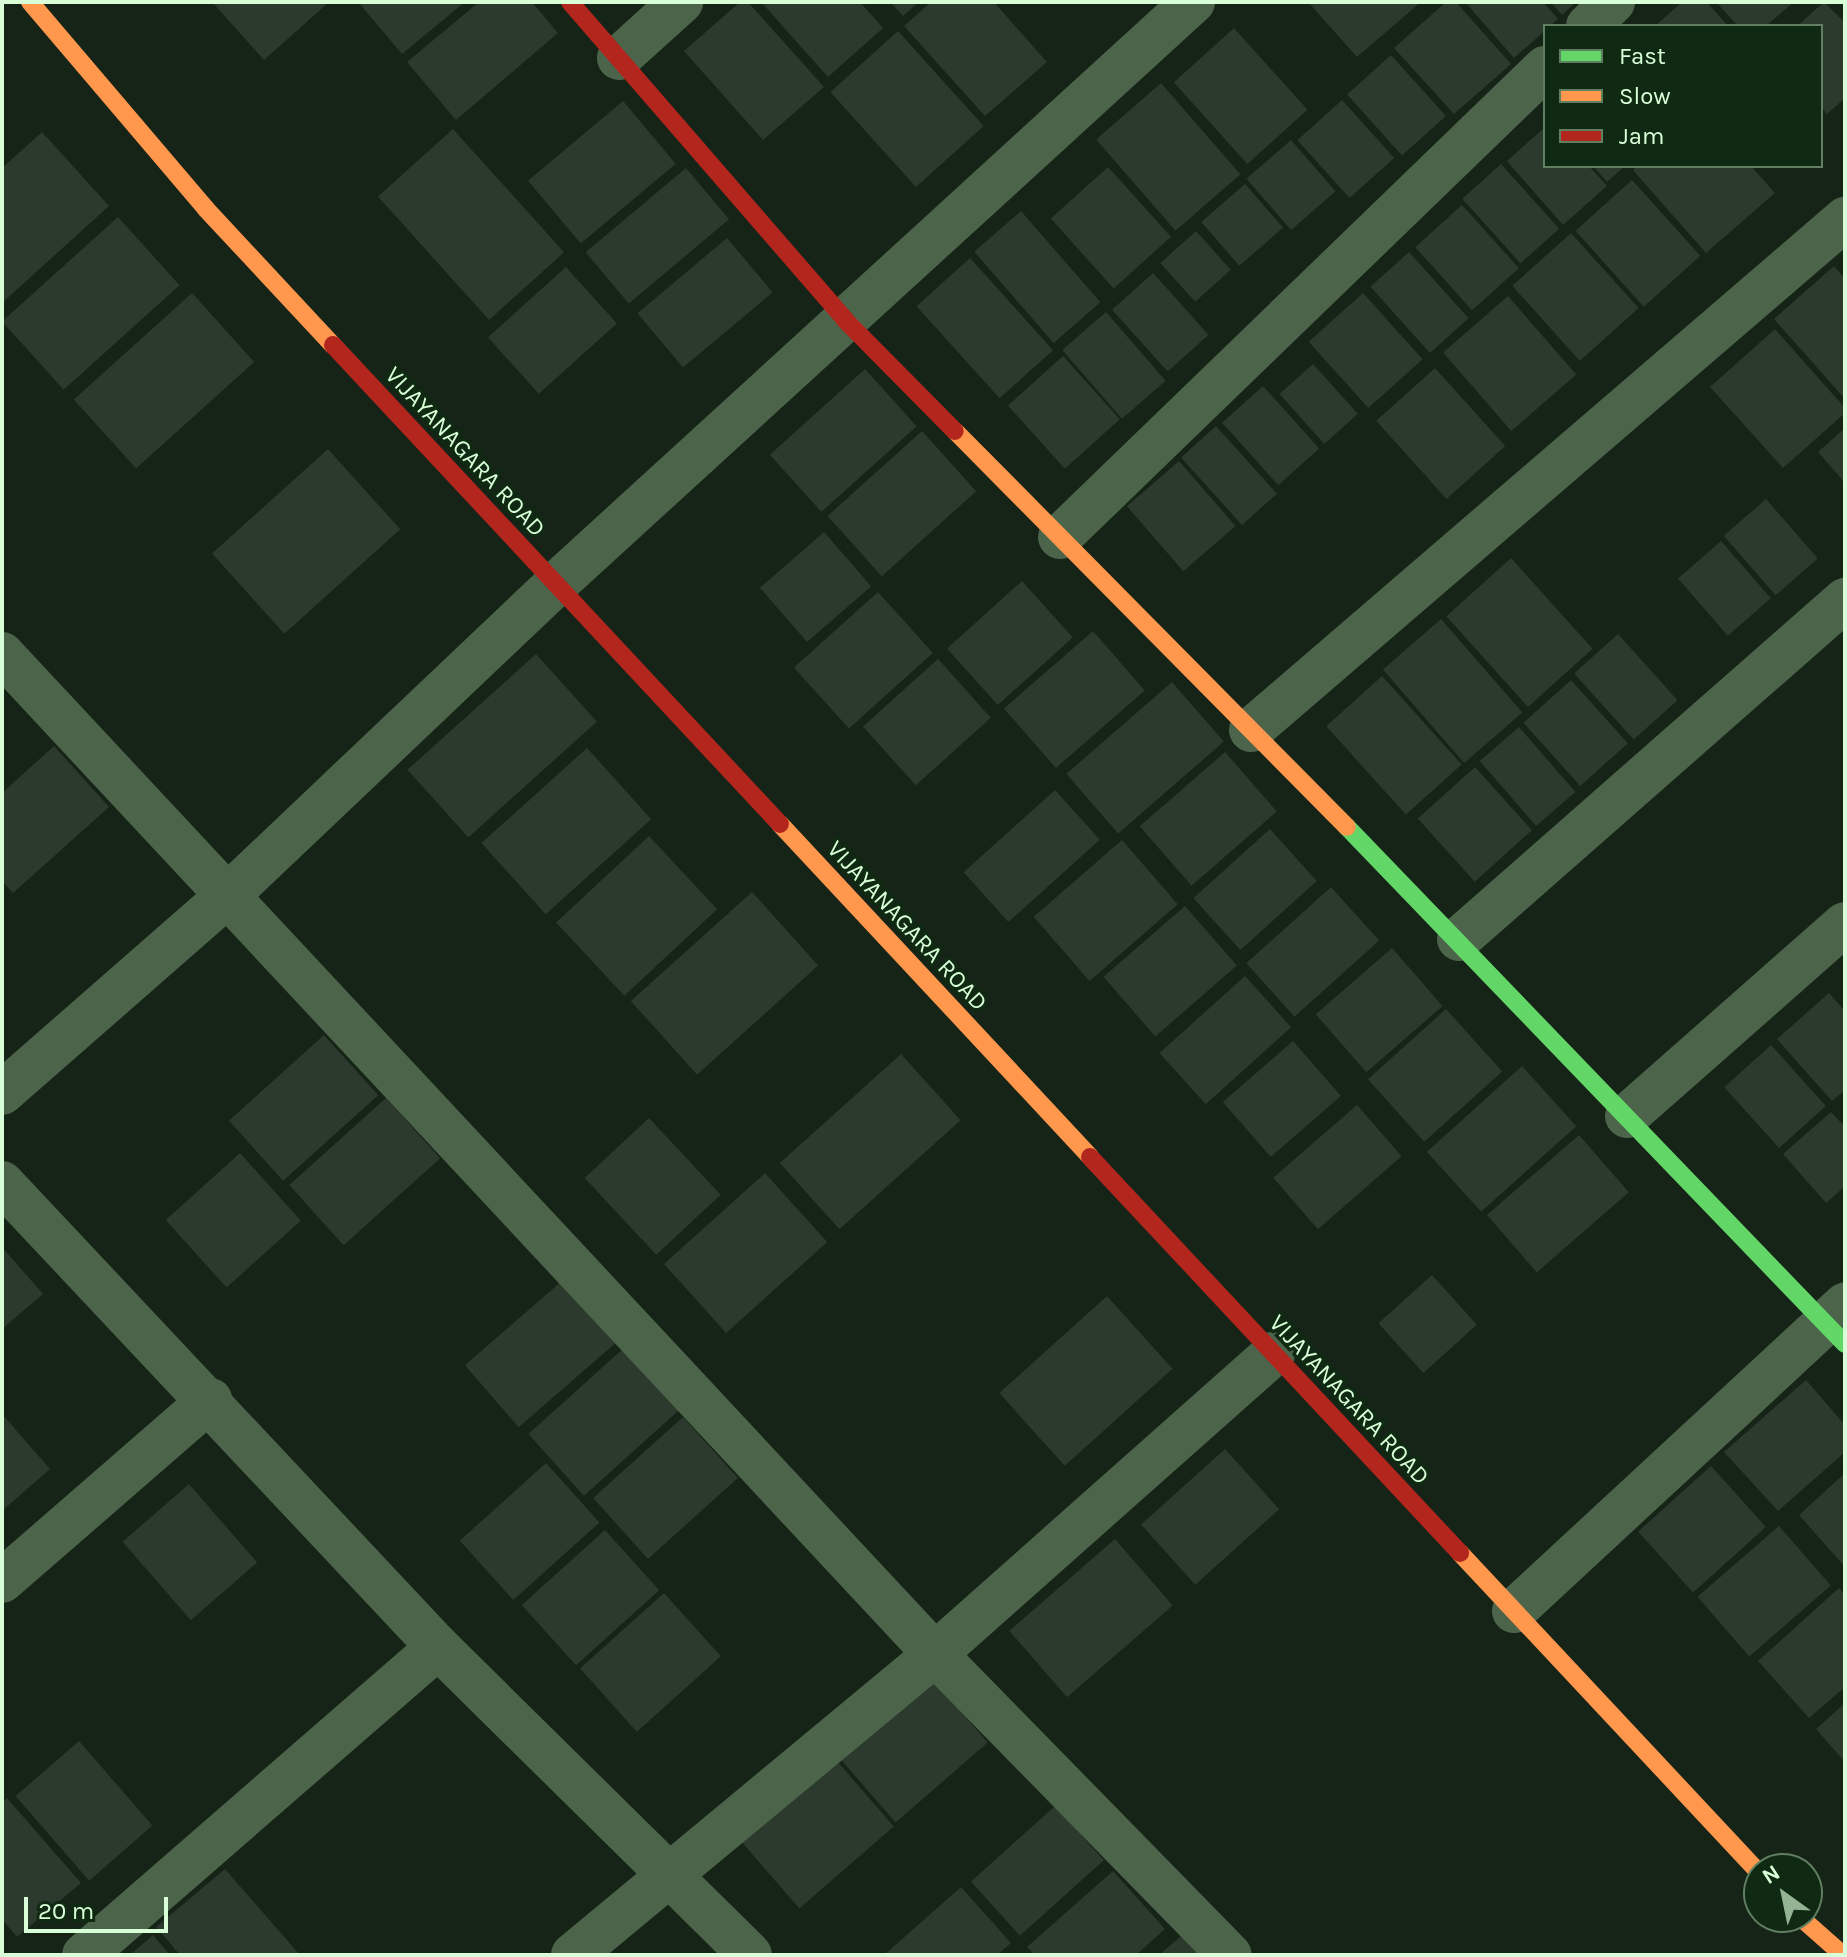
<!DOCTYPE html>
<style>
body{margin:0}
#map{position:relative;width:1847px;height:1957px;overflow:hidden;background:#162317;font-family:Karla,sans-serif}
div>[style]{position:absolute}
[style*='--x']{left:calc(var(--x)*1px);top:calc(var(--y)*1px);width:calc(var(--w)*1px);rotate:calc(var(--a)*1deg)}
.building>*{inset:0;background:#2b3a2c;transform-origin:0 0}
.street>*{height:44px;margin:-22px;padding:0 22px;transform-origin:22px;border-radius:22px;background:#4c644a}
.fast>*{height:18px;margin:-9px;padding:0 9px;transform-origin:9px;border-radius:9px;background:#63d668}
.slow>*{height:18px;margin:-9px;padding:0 9px;transform-origin:9px;border-radius:9px;background:#ff974d}
.jam>*{height:18px;margin:-9px;padding:0 9px;transform-origin:9px;border-radius:9px;background:#b3261e}
span{translate:-50% -50%;white-space:nowrap;text-align:center;line-height:1.15;-webkit-text-stroke:7px #102912;paint-order:stroke}
.street-label{font-size:24px;color:#d8ffd8}
.frame{position:absolute;inset:0;border:4px solid #d8ffd8;pointer-events:none}
.legend{position:absolute;left:1543px;top:24px;width:280px;height:144px;box-sizing:border-box;background:#102912;border:2px solid #607f61;margin:0;padding:10px 14px;list-style:none;font-size:24px;color:#d8ffd8}
.legend li{display:flex;align-items:center;gap:16px;height:40px}
.legend b{width:40px;border:2px solid #607f61}
.north{position:absolute;left:1743px;top:1853px;width:80px;height:80px;box-sizing:border-box;background:#102912;border:2px solid #607f61;border-radius:50%;rotate:327deg;font-size:22px;font-weight:700;line-height:32px;text-align:center;color:#d8ffd8}
.north::after{content:'';display:block;margin:auto;width:28px;height:36px;background:#94b294;clip-path:polygon(50% 0,100% 100%,50% 72%,0 100%)}
.scale{position:absolute;left:24px;top:1897px;width:144px;height:36px;box-sizing:border-box;border:4px solid #d8ffd8;border-top:0;padding-left:10px;font-size:24px;line-height:28px;white-space:nowrap;color:#d8ffd8;-webkit-text-stroke:6px #102912;paint-order:stroke}
</style>
<div id="map">
<div class="building">
<div style="clip-path:polygon(212px 2px,329px 2px,264px 60px)"></div>
<div style="clip-path:polygon(358px 2px,465px 2px,402px 54px)"></div>
<div style="clip-path:polygon(479px 2px,532px 2px,558px 33px,456px 120px,407px 62px)"></div>
<div style="clip-path:polygon(740px 2px,748px 2px,824px 87px,763px 140px,684px 51px)"></div>
<div style="clip-path:polygon(761px 2px,860px 2px,883px 28px,828px 77px)"></div>
<div style="clip-path:polygon(890px 2px,919px 2px,903px 16px)"></div>
<div style="clip-path:polygon(931px 2px,994px 2px,1047px 62px,985px 116px,904px 26px)"></div>
<div style="clip-path:polygon(1308px 2px,1421px 2px,1357px 57px)"></div>
<div style="clip-path:polygon(1446px 2px,1456px 2px,1511px 64px,1454px 114px,1394px 48px)"></div>
<div style="clip-path:polygon(1465px 2px,1543px 2px,1558px 19px,1514px 58px)"></div>
<div style="clip-path:polygon(1550px 2px,1576px 2px,1562px 15px)"></div>
<div style="clip-path:polygon(1682px 2px,1707px 2px,1728px 26px,1655px 26px)"></div>
<div style="clip-path:polygon(1716px 2px,1794px 2px,1766px 26px,1738px 26px)"></div>
<div style="clip-path:polygon(1824px 2px,1845px 23px,1845px 98px,1827px 114px,1821px 107px,1821px 26px,1797px 26px)"></div>
<div style="left:1234px;top:28px;width:110px;height:81px;rotate:48deg"></div>
<div style="left:898px;top:31px;width:128px;height:91px;rotate:48deg"></div>
<div style="left:1391px;top:55px;width:82px;height:59px;rotate:48deg"></div>
<div style="left:1161px;top:83px;width:121px;height:86px;rotate:49deg"></div>
<div style="left:1342px;top:100px;width:78px;height:60px;rotate:48deg"></div>
<div style="left:623px;top:101px;width:82px;height:124px;rotate:50deg"></div>
<div style="clip-path:polygon(1545px 127px,1545px 166px,1589px 166px,1607px 186px,1563px 225px,1507px 161px)"></div>
<div style="left:453px;top:129px;width:166px;height:101px;rotate:48deg"></div>
<div style="clip-path:polygon(42px 132px,109px 206px,2px 303px,2px 168px)"></div>
<div style="left:1291px;top:140px;width:68px;height:59px;rotate:49deg"></div>
<div style="left:1501px;top:164px;width:87px;height:52px;rotate:48deg"></div>
<div style="clip-path:polygon(1593px 166px,1625px 166px,1607px 182px)"></div>
<div style="clip-path:polygon(1637px 166px,1751px 166px,1775px 193px,1706px 253px,1633px 170px)"></div>
<div style="left:1108px;top:167px;width:94px;height:77px;rotate:48deg"></div>
<div style="left:686px;top:168px;width:67px;height:131px;rotate:50deg"></div>
<div style="left:1632px;top:180px;width:102px;height:76px;rotate:48deg"></div>
<div style="left:1245px;top:184px;width:58px;height:58px;rotate:49deg"></div>
<div style="left:1462px;top:205px;width:85px;height:63px;rotate:48deg"></div>
<div style="left:1021px;top:211px;width:121px;height:62px;rotate:49deg"></div>
<div style="left:118px;top:217px;width:92px;height:156px;rotate:48deg"></div>
<div style="left:1196px;top:231px;width:52px;height:48px;rotate:48deg"></div>
<div style="left:1571px;top:233px;width:101px;height:79px;rotate:48deg"></div>
<div style="left:727px;top:238px;width:71px;height:117px;rotate:50deg"></div>
<div style="left:1409px;top:252px;width:89px;height:52px;rotate:48deg"></div>
<div style="left:970px;top:258px;width:124px;height:72px;rotate:48deg"></div>
<div style="clip-path:polygon(1834px 266px,1845px 279px,1845px 399px,1774px 319px)"></div>
<div style="left:566px;top:267px;width:76px;height:105px;rotate:48deg"></div>
<div style="left:1153px;top:273px;width:83px;height:55px;rotate:48deg"></div>
<div style="left:192px;top:293px;width:93px;height:159px;rotate:48deg"></div>
<div style="left:1363px;top:293px;width:89px;height:73px;rotate:48deg"></div>
<div style="left:1508px;top:296px;width:104px;height:86px;rotate:49deg"></div>
<div style="left:1106px;top:312px;width:91px;height:58px;rotate:49deg"></div>
<div style="clip-path:polygon(1775px 329px,1845px 408px,1845px 413px,1783px 468px,1710px 387px)"></div>
<div style="left:1063px;top:356px;width:85px;height:74px;rotate:48deg"></div>
<div style="left:1313px;top:364px;width:67px;height:45px;rotate:48deg"></div>
<div style="left:1435px;top:368px;width:105px;height:79px;rotate:48deg"></div>
<div style="left:865px;top:369px;width:77px;height:128px;rotate:48deg"></div>
<div style="left:1263px;top:386px;width:84px;height:55px;rotate:48deg"></div>
<div style="left:1216px;top:426px;width:91px;height:47px;rotate:48deg"></div>
<div style="clip-path:polygon(1845px 428px,1845px 483px,1818px 452px)"></div>
<div style="left:922px;top:431px;width:81px;height:127px;rotate:48deg"></div>
<div style="left:328px;top:449px;width:108px;height:156px;rotate:48deg"></div>
<div style="left:1179px;top:461px;width:86px;height:69px;rotate:49deg"></div>
<div style="left:1766px;top:499px;width:79px;height:56px;rotate:49deg"></div>
<div style="left:824px;top:532px;width:72px;height:85px;rotate:49deg"></div>
<div style="left:1721px;top:541px;width:76px;height:57px;rotate:49deg"></div>
<div style="left:1511px;top:558px;width:122px;height:87px;rotate:48deg"></div>
<div style="left:1022px;top:581px;width:76px;height:101px;rotate:48deg"></div>
<div style="left:878px;top:592px;width:82px;height:113px;rotate:48deg"></div>
<div style="left:1441px;top:619px;width:124px;height:77px;rotate:49deg"></div>
<div style="left:1093px;top:631px;width:79px;height:118px;rotate:49deg"></div>
<div style="left:1618px;top:634px;width:89px;height:59px;rotate:48deg"></div>
<div style="left:536px;top:654px;width:91px;height:173px;rotate:48deg"></div>
<div style="left:938px;top:659px;width:79px;height:101px;rotate:48deg"></div>
<div style="left:1382px;top:676px;width:119px;height:75px;rotate:48deg"></div>
<div style="left:1571px;top:680px;width:85px;height:64px;rotate:48deg"></div>
<div style="left:1172px;top:682px;width:79px;height:140px;rotate:49deg"></div>
<div style="left:1519px;top:727px;width:86px;height:52px;rotate:49deg"></div>
<div style="clip-path:polygon(54px 746px,109px 807px,13px 893px,2px 881px,2px 793px)"></div>
<div style="left:587px;top:748px;width:96px;height:142px;rotate:48deg"></div>
<div style="left:1225px;top:752px;width:79px;height:113px;rotate:49deg"></div>
<div style="left:1475px;top:767px;width:85px;height:77px;rotate:48deg"></div>
<div style="left:1055px;top:790px;width:67px;height:123px;rotate:48deg"></div>
<div style="left:1270px;top:829px;width:70px;height:103px;rotate:48deg"></div>
<div style="left:649px;top:836px;width:100px;height:127px;rotate:47deg"></div>
<div style="left:1122px;top:840px;width:85px;height:117px;rotate:49deg"></div>
<div style="left:1331px;top:887px;width:72px;height:114px;rotate:48deg"></div>
<div style="left:752px;top:892px;width:99px;height:163px;rotate:48deg"></div>
<div style="left:1185px;top:906px;width:79px;height:108px;rotate:49deg"></div>
<div style="left:1392px;top:948px;width:77px;height:101px;rotate:49deg"></div>
<div style="left:1245px;top:976px;width:69px;height:115px;rotate:48deg"></div>
<div style="clip-path:polygon(1829px 993px,1845px 1011px,1845px 1090px,1832px 1101px,1777px 1039px)"></div>
<div style="left:1446px;top:1009px;width:84px;height:105px;rotate:48deg"></div>
<div style="left:324px;top:1035px;width:81px;height:128px;rotate:48deg"></div>
<div style="left:1293px;top:1041px;width:73px;height:93px;rotate:49deg"></div>
<div style="left:1771px;top:1045px;width:82px;height:63px;rotate:48deg"></div>
<div style="left:901px;top:1054px;width:89px;height:163px;rotate:48deg"></div>
<div style="left:1522px;top:1066px;width:81px;height:128px;rotate:48deg"></div>
<div style="left:386px;top:1098px;width:81px;height:130px;rotate:48deg"></div>
<div style="left:1357px;top:1105px;width:68px;height:111px;rotate:49deg"></div>
<div style="clip-path:polygon(1831px 1112px,1845px 1127px,1845px 1186px,1826px 1203px,1783px 1154px)"></div>
<div style="left:649px;top:1118px;width:105px;height:88px;rotate:47deg"></div>
<div style="left:1579px;top:1135px;width:76px;height:122px;rotate:49deg"></div>
<div style="left:240px;top:1153px;width:91px;height:100px;rotate:48deg"></div>
<div style="left:765px;top:1173px;width:93px;height:136px;rotate:48deg"></div>
<div style="clip-path:polygon(2px 1247px,43px 1294px,2px 1329px)"></div>
<div style="left:1432px;top:1275px;width:67px;height:72px;rotate:48deg"></div>
<div style="left:563px;top:1280px;width:82px;height:130px;rotate:49deg"></div>
<div style="left:1107px;top:1296px;width:98px;height:145px;rotate:48deg"></div>
<div style="left:625px;top:1347px;width:83px;height:130px;rotate:48deg"></div>
<div style="clip-path:polygon(1806px 1380px,1845px 1425px,1845px 1452px,1778px 1511px,1724px 1452px)"></div>
<div style="clip-path:polygon(2px 1414px,50px 1469px,2px 1511px)"></div>
<div style="left:683px;top:1417px;width:82px;height:121px;rotate:48deg"></div>
<div style="left:1225px;top:1449px;width:81px;height:113px;rotate:48deg"></div>
<div style="left:546px;top:1463px;width:80px;height:116px;rotate:48deg"></div>
<div style="left:1711px;top:1466px;width:82px;height:98px;rotate:48deg"></div>
<div style="clip-path:polygon(1845px 1473px,1845px 1567px,1799px 1515px)"></div>
<div style="left:189px;top:1484px;width:104px;height:88px;rotate:49deg"></div>
<div style="left:1779px;top:1526px;width:79px;height:108px;rotate:49deg"></div>
<div style="left:605px;top:1530px;width:81px;height:112px;rotate:48deg"></div>
<div style="left:1115px;top:1539px;width:88px;height:140px;rotate:49deg"></div>
<div style="clip-path:polygon(1839px 1588px,1845px 1595px,1845px 1687px,1809px 1718px,1758px 1661px)"></div>
<div style="left:664px;top:1593px;width:85px;height:113px;rotate:48deg"></div>
<div style="left:930px;top:1676px;width:88px;height:122px;rotate:49deg"></div>
<div style="clip-path:polygon(1845px 1703px,1845px 1762px,1816px 1729px)"></div>
<div style="left:79px;top:1741px;width:112px;height:84px;rotate:49deg"></div>
<div style="left:836px;top:1760px;width:88px;height:125px;rotate:49deg"></div>
<div style="clip-path:polygon(7px 1798px,81px 1883px,17px 1937px,2px 1919px,2px 1803px)"></div>
<div style="left:1055px;top:1806px;width:73px;height:113px;rotate:48deg"></div>
<div style="clip-path:polygon(225px 1869px,300px 1955px,180px 1955px,156px 1927px)"></div>
<div style="clip-path:polygon(1113px 1871px,1165px 1929px,1136px 1955px,1035px 1955px,1027px 1947px)"></div>
<div style="clip-path:polygon(961px 1887px,1011px 1943px,997px 1955px,884px 1955px)"></div>
<div style="clip-path:polygon(1188px 1930px,1210px 1955px,1159px 1955px)"></div>
<div style="clip-path:polygon(153px 1935px,170px 1955px,130px 1955px)"></div>
</div>
<div class="street">
<div style="--x:1588;--y:26;--w:35;--a:-44"></div>
<div style="--x:619;--y:58;--w:84;--a:-42.1"></div>
<div style="--x:1060;--y:537;--w:675;--a:-44.04"></div>
<div style="--x:2;--y:654;--w:1368;--a:46.99"></div>
<div style="--x:935;--y:1654;--w:421;--a:45.6"></div>
<div style="--x:1251;--y:730;--w:784;--a:-40.7"></div>
<div style="--x:1459;--y:939;--w:514;--a:-41.29"></div>
<div style="--x:2;--y:1093;--w:296;--a:-41.2"></div>
<div style="--x:225;--y:898;--w:456;--a:-43.5"></div>
<div style="--x:556;--y:584;--w:863;--a:-42.42"></div>
<div style="--x:1627;--y:1116;--w:290;--a:-41.4"></div>
<div style="--x:2;--y:1183;--w:637;--a:46.78"></div>
<div style="--x:438;--y:1647;--w:438;--a:44.6"></div>
<div style="--x:2;--y:1581;--w:276;--a:-41"></div>
<div style="--x:1514;--y:1611;--w:451;--a:-42.8"></div>
<div style="--x:84;--y:1955;--w:469;--a:-41"></div>
<div style="--x:573;--y:1955;--w:471;--a:-39.7"></div>
<div style="--x:935;--y:1654;--w:452;--a:-41.6"></div>
</div>
<div class="fast">
<div style="--x:1347;--y:827;--w:718;--a:46.07"></div>
</div>
<div class="slow">
<div style="--x:30;--y:2;--w:272;--a:49.6"></div>
<div style="--x:206;--y:209;--w:186;--a:47"></div>
<div style="--x:955;--y:431;--w:557;--a:45.29"></div>
<div style="--x:780;--y:824;--w:455;--a:47"></div>
<div style="--x:1460;--y:1553;--w:438;--a:46.9"></div>
<div style="--x:1800;--y:1917;--w:57;--a:41.5"></div>
</div>
<div class="jam">
<div style="--x:570;--y:2;--w:420;--a:49.1"></div>
<div style="--x:845;--y:320;--w:156;--a:45.3"></div>
<div style="--x:333;--y:345;--w:655;--a:46.98"></div>
<div style="--x:1090;--y:1157;--w:542;--a:46.94"></div>
</div>
<div class="street-label">
<span style="left:465px;top:452px;rotate:47deg">VIJAYANAGARA ROAD</span>
<span style="left:907px;top:926px;rotate:47deg">VIJAYANAGARA ROAD</span>
<span style="left:1349px;top:1400px;rotate:47deg">VIJAYANAGARA ROAD</span>
</div>
<div class="frame"></div>
<ul class="legend">
<li><b style="height:10px;background:#63d668"></b>Fast</li>
<li><b style="height:10px;background:#ff974d"></b>Slow</li>
<li><b style="height:10px;background:#b3261e"></b>Jam</li>
</ul>
<div class="north">N</div>
<div class="scale">20 m</div>
</div>
